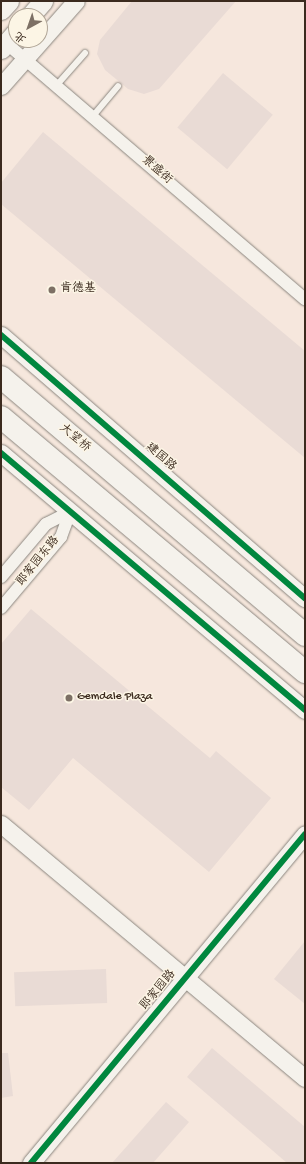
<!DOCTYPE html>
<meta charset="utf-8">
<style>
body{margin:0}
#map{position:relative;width:306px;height:1164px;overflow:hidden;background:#f7f3ea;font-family:"Gochi Hand","LXGW WenKai TC",sans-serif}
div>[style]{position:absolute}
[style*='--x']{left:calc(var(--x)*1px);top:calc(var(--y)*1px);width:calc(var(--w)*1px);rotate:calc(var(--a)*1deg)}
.built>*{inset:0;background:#f6e7dd}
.building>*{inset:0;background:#e9dbd5;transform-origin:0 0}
.roads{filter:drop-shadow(0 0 1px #8b867f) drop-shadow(0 0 1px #8b867f)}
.lane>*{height:6px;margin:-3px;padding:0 3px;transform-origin:3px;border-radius:3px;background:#f5f2ec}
.street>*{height:12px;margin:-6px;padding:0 6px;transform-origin:6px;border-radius:6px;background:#f5f2ec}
.secondary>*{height:17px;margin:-8.5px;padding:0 8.5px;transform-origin:8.5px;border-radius:8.5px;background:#f5f2ec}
.primary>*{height:19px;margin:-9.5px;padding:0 9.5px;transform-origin:9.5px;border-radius:9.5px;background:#f5f2ec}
.highway>*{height:22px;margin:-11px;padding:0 11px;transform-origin:11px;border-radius:11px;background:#f5f2ec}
.cycleway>*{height:6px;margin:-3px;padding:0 3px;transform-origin:3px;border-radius:3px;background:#00873e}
.dots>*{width:11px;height:11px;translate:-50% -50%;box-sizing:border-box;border:2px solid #fcf5e5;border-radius:50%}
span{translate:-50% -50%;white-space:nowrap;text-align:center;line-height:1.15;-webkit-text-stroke:3px #fcf5e5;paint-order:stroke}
.street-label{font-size:12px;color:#3b2a1e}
.poi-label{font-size:12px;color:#3b2a1e}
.left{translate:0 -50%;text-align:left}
.frame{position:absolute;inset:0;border:2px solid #3b2a1e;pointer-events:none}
.north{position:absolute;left:8px;top:8px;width:40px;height:40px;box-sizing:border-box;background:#fcf5e5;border:1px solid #afa495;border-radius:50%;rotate:220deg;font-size:11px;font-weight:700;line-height:16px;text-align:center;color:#3b2a1e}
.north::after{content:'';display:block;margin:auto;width:14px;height:18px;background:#7d7065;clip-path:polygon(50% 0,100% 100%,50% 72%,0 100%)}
</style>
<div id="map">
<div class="built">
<div style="clip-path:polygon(evenodd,14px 1px,305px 1px,305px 1163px,1px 1163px,1px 17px,14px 1px,16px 16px,40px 16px,40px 40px,16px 40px,16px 16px)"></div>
</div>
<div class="building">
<div style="clip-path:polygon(132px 1px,236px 1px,159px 89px,144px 94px,128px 89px,105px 70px,97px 54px,100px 40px)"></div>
<div style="left:223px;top:73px;width:65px;height:71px;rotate:40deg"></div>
<div style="clip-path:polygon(43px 132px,305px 351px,305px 458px,1px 204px,1px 183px)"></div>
<div style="clip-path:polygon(31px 609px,210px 758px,216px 751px,271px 798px,209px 872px,73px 758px,29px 810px,1px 787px,1px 644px)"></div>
<div style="clip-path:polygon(305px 941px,305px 1004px,274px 979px)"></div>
<div style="left:106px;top:969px;width:34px;height:92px;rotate:88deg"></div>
<div style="clip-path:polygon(212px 1048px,305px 1127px,305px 1163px,287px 1163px,187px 1077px)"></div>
<div style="clip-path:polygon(1px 1053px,8px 1053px,13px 1096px,1px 1098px)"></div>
<div style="clip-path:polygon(166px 1102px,189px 1122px,153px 1163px,112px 1163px)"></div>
</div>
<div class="roads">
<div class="lane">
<div style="--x:56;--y:86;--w:44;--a:-48.7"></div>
<div style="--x:93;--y:116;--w:39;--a:-50"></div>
</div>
<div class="street">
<div style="--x:6;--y:43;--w:394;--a:40.6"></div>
<div style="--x:1;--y:577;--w:70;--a:-49.7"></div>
<div style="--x:46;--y:524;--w:27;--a:-27"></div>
<div style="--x:1;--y:608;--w:93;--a:-49.8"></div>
<div style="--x:61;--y:537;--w:27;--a:-70"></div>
</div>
<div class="secondary">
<div style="--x:1;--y:86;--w:113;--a:-48.6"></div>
<div style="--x:1;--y:335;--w:402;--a:40.9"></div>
<div style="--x:1;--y:453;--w:398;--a:40.2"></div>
<div style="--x:1;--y:824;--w:396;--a:39.9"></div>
<div style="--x:31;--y:1163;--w:428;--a:-50.2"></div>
</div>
<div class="primary">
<div style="--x:1;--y:10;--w:12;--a:-48"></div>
<div style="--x:30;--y:16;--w:20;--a:-49"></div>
<div style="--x:1;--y:49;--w:23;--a:-49"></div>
</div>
<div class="highway">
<div style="--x:1;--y:377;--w:399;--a:40.3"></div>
<div style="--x:1;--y:417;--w:397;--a:40"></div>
</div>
</div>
<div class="cycleway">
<div style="--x:1;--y:335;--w:402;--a:40.9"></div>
<div style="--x:1;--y:453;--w:398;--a:40.2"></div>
<div style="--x:31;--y:1163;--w:428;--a:-50.2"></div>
</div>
<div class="dots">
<div style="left:52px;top:290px;background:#7d7065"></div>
<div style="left:69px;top:698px;background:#7d7065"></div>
</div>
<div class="street-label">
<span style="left:156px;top:171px;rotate:41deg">景盛街</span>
<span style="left:74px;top:439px;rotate:40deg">大望桥</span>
<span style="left:160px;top:458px;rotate:41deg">建国路</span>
<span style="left:39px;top:562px;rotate:-51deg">郎家园东路</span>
<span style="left:159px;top:991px;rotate:-50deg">郎家园路</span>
</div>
<div class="poi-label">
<span class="left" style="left:60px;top:290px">肯德基</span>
<span class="left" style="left:77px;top:698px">Gemdale Plaza</span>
</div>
<div class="frame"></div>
<div class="north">北</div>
</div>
